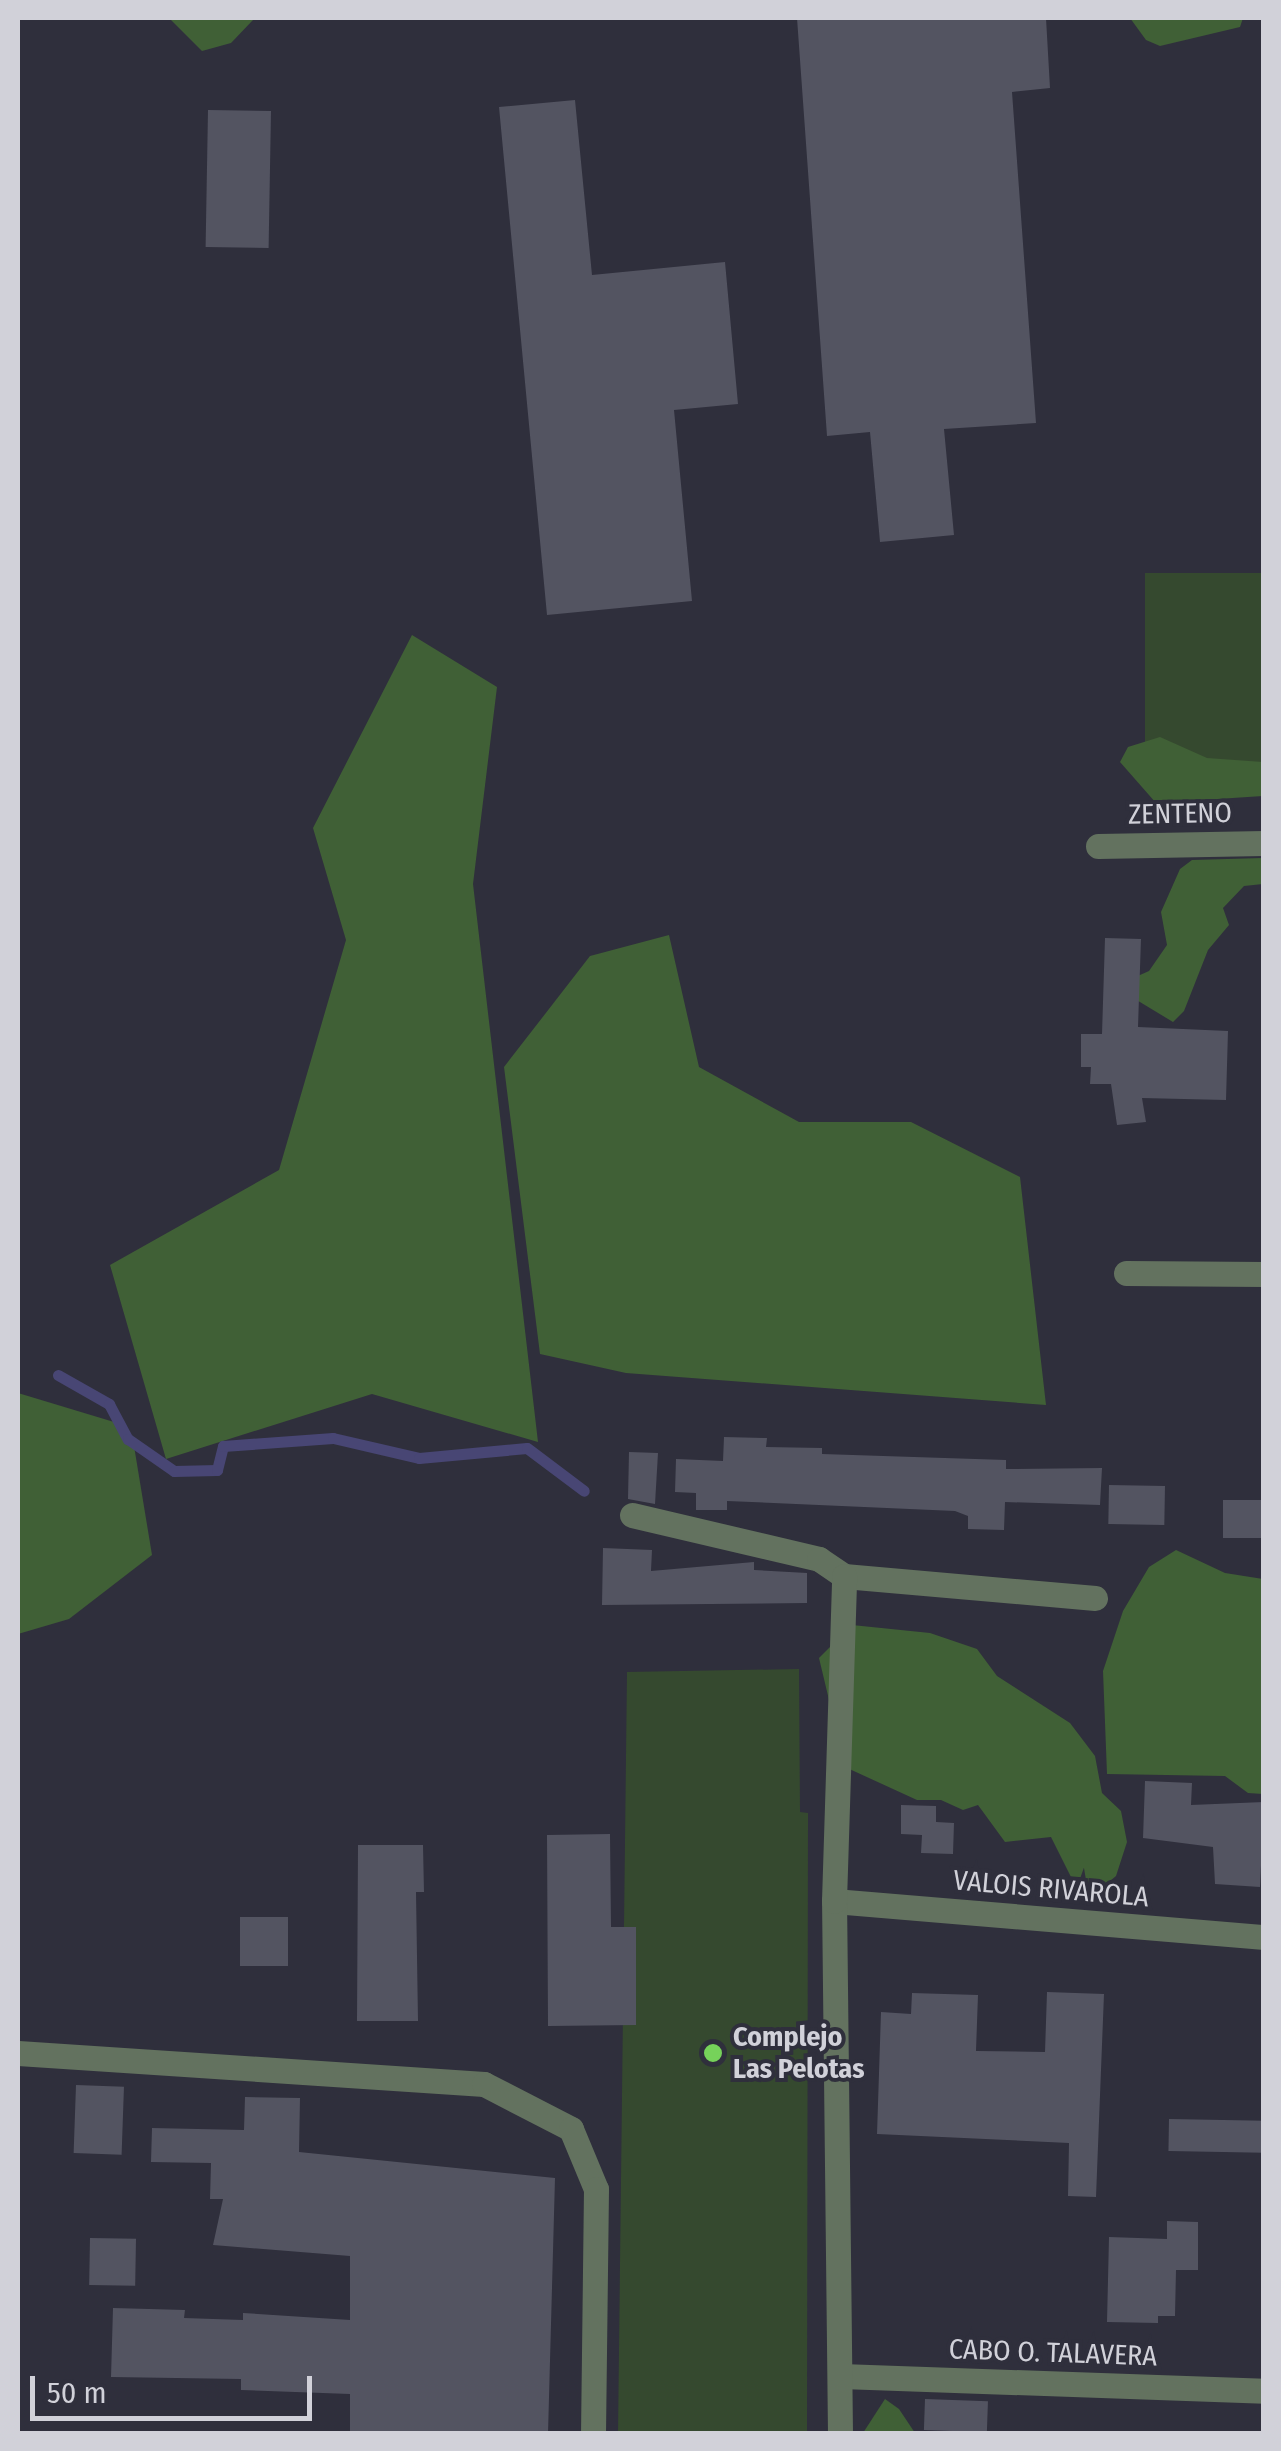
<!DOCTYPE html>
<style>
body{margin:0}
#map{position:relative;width:1281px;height:2451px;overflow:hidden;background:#2f2f3c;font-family:"Fira Sans Condensed",sans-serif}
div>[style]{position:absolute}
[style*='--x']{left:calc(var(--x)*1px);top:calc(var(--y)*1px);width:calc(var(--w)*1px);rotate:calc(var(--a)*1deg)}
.green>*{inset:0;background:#35492f;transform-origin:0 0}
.forest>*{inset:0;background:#406036}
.stream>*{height:11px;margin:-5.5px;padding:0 5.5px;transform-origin:5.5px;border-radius:5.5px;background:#484674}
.building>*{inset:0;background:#535461;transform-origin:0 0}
.minor>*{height:25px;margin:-12.5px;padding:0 12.5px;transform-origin:12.5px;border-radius:12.5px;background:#63725f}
.dots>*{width:28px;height:28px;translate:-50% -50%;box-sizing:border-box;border:5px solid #2f2f3c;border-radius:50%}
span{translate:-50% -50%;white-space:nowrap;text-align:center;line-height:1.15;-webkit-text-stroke:8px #2f2f3c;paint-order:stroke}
.street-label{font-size:28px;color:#d1d1d9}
.poi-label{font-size:28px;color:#d1d1d9;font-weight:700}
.left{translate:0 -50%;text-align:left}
.frame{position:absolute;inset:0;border:20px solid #d1d1d9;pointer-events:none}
.scale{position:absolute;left:30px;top:2376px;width:282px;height:45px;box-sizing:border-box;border:5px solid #d1d1d9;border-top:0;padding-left:12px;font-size:30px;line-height:35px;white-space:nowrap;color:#d1d1d9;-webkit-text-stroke:8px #2f2f3c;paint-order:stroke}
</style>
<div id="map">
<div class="green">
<div style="left:1263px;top:573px;width:211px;height:118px;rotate:90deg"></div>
<div style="clip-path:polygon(799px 1669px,800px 1812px,808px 1813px,807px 2433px,618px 2434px,627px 1672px)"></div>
</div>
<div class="forest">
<div style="clip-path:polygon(169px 18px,253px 18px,253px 20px,231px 43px,202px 51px)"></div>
<div style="clip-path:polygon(1130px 18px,1243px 18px,1240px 27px,1160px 46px,1146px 40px)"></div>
<div style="clip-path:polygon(412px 635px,497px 687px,473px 884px,538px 1442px,372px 1394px,166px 1459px,110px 1265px,279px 1170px,346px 940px,313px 828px)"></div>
<div style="clip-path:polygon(1160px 737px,1207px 758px,1263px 762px,1263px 796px,1156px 803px,1120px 762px,1128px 747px)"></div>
<div style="clip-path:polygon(1263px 858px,1263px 884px,1244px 886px,1223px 908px,1229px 925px,1208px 950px,1184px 1011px,1173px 1022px,1130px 996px,1131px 979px,1149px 971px,1167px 945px,1161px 912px,1180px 869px,1192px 860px)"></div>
<div style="clip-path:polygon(669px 935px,699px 1067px,799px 1122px,911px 1122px,1020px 1177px,1046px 1405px,626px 1373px,540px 1354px,504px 1067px,590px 956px)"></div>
<div style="clip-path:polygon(18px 1393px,114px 1422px,134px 1446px,152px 1555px,69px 1619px,18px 1634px)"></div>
<div style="clip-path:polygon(1176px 1550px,1225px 1573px,1263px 1579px,1263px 1794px,1248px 1793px,1225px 1776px,1107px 1774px,1103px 1671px,1123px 1611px,1149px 1567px)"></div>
<div style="clip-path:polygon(852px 1625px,930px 1633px,977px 1649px,997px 1676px,1070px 1723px,1095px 1756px,1102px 1793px,1121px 1811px,1127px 1842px,1116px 1876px,1104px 1886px,1087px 1887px,1072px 1879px,1051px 1837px,1005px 1842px,978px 1805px,963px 1810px,941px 1800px,917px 1800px,845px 1767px,819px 1658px)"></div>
<div style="clip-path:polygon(885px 2399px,899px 2409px,915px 2433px,863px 2433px)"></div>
</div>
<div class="stream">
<div style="--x:58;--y:1375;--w:59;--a:29.6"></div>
<div style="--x:109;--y:1404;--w:40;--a:62"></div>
<div style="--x:128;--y:1439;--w:56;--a:34.8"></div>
<div style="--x:174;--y:1471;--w:43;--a:-1.3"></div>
<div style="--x:217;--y:1470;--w:25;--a:-76"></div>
<div style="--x:223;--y:1446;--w:110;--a:-4.2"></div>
<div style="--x:333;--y:1438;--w:88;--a:13.1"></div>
<div style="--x:419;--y:1458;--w:108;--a:-5.3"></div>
<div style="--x:527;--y:1448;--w:71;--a:37"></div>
</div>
<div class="building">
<div style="clip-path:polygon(797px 18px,1046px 18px,1050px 88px,1012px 92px,1036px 423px,944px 429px,954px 535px,880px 542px,870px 432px,827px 436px)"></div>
<div style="clip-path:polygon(575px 100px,592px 275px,725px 262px,738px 404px,674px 410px,692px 601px,547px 615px,499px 107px)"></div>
<div style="left:208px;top:110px;width:63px;height:137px;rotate:1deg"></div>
<div style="clip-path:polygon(1105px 938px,1141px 939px,1138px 1027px,1228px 1031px,1226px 1100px,1142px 1098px,1146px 1122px,1117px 1125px,1111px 1084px,1090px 1084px,1091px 1067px,1081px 1067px,1081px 1034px,1102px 1034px)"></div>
<div style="clip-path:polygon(724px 1437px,767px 1438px,766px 1447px,822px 1448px,822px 1454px,1006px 1460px,1006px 1469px,1102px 1468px,1100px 1505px,1005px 1502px,1004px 1530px,968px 1529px,968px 1516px,955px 1511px,727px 1501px,727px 1510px,696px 1510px,696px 1493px,675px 1492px,676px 1459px,723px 1461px)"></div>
<div style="clip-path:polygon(629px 1452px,658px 1453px,655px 1504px,628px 1499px)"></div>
<div style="left:1109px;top:1485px;width:56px;height:39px;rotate:1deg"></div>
<div style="left:1264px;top:1500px;width:38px;height:41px;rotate:90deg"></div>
<div style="clip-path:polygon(603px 1548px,652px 1550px,651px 1571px,754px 1562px,754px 1570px,807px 1573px,807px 1603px,602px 1605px)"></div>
<div style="clip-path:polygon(1145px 1781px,1192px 1783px,1191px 1805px,1264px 1802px,1260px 1887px,1215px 1884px,1213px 1847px,1143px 1838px)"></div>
<div style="clip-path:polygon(901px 1805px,936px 1806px,936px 1822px,954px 1823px,953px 1854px,921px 1853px,922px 1835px,901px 1834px)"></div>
<div style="clip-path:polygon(610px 1834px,611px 1927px,636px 1927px,636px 2025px,548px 2026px,547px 1835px)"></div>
<div style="clip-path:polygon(358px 1845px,423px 1845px,424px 1892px,416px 1892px,418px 2021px,357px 2021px)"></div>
<div style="left:240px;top:1917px;width:48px;height:49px"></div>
<div style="clip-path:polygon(1047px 1992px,1104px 1994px,1096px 2197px,1068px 2196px,1069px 2143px,877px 2134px,881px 2012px,911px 2014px,912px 1993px,978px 1995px,976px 2051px,1045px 2052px)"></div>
<div style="left:76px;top:2085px;width:48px;height:68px;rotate:2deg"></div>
<div style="clip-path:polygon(245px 2097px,300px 2098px,299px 2152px,555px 2178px,548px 2434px,350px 2434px,350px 2394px,241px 2390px,241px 2379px,111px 2377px,113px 2308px,185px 2310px,184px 2318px,243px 2320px,243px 2313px,350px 2320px,350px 2256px,213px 2245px,223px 2199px,210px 2199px,211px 2163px,151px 2162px,152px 2128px,244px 2130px)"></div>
<div style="left:1169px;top:2119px;width:95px;height:32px;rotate:1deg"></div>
<div style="clip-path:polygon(1167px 2221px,1198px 2222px,1198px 2270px,1176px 2270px,1175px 2316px,1158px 2316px,1158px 2323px,1107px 2322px,1109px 2237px,1167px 2239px)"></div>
<div style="left:90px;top:2238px;width:46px;height:47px;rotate:1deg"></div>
<div style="left:925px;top:2399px;width:63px;height:31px;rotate:2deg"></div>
</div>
<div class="minor">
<div style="--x:1098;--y:846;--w:166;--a:-1"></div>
<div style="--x:1126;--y:1273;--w:138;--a:0.4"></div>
<div style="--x:632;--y:1515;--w:192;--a:13.2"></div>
<div style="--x:819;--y:1559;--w:30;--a:34"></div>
<div style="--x:844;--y:1576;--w:252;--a:5"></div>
<div style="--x:834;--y:1901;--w:432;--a:4.8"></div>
<div style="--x:18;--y:2053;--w:467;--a:3.8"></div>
<div style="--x:484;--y:2084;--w:98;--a:27.3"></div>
<div style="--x:571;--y:2129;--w:65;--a:67.4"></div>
<div style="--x:596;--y:2189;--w:245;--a:90.7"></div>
<div style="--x:841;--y:2376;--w:423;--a:2"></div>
<div style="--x:840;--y:2434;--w:533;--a:-90.64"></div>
<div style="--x:834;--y:1901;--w:325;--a:-88.2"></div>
</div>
<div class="dots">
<div style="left:713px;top:2053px;background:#76d25a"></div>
</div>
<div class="street-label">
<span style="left:1180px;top:814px;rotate:-1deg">ZENTENO</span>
<span style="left:1051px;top:1889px;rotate:5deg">VALOIS RIVAROLA</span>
<span style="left:1053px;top:2353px;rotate:2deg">CABO O. TALAVERA</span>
</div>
<div class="poi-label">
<span class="left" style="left:733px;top:2053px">Complejo<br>Las Pelotas</span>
</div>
<div class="frame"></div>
<div class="scale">50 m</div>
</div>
